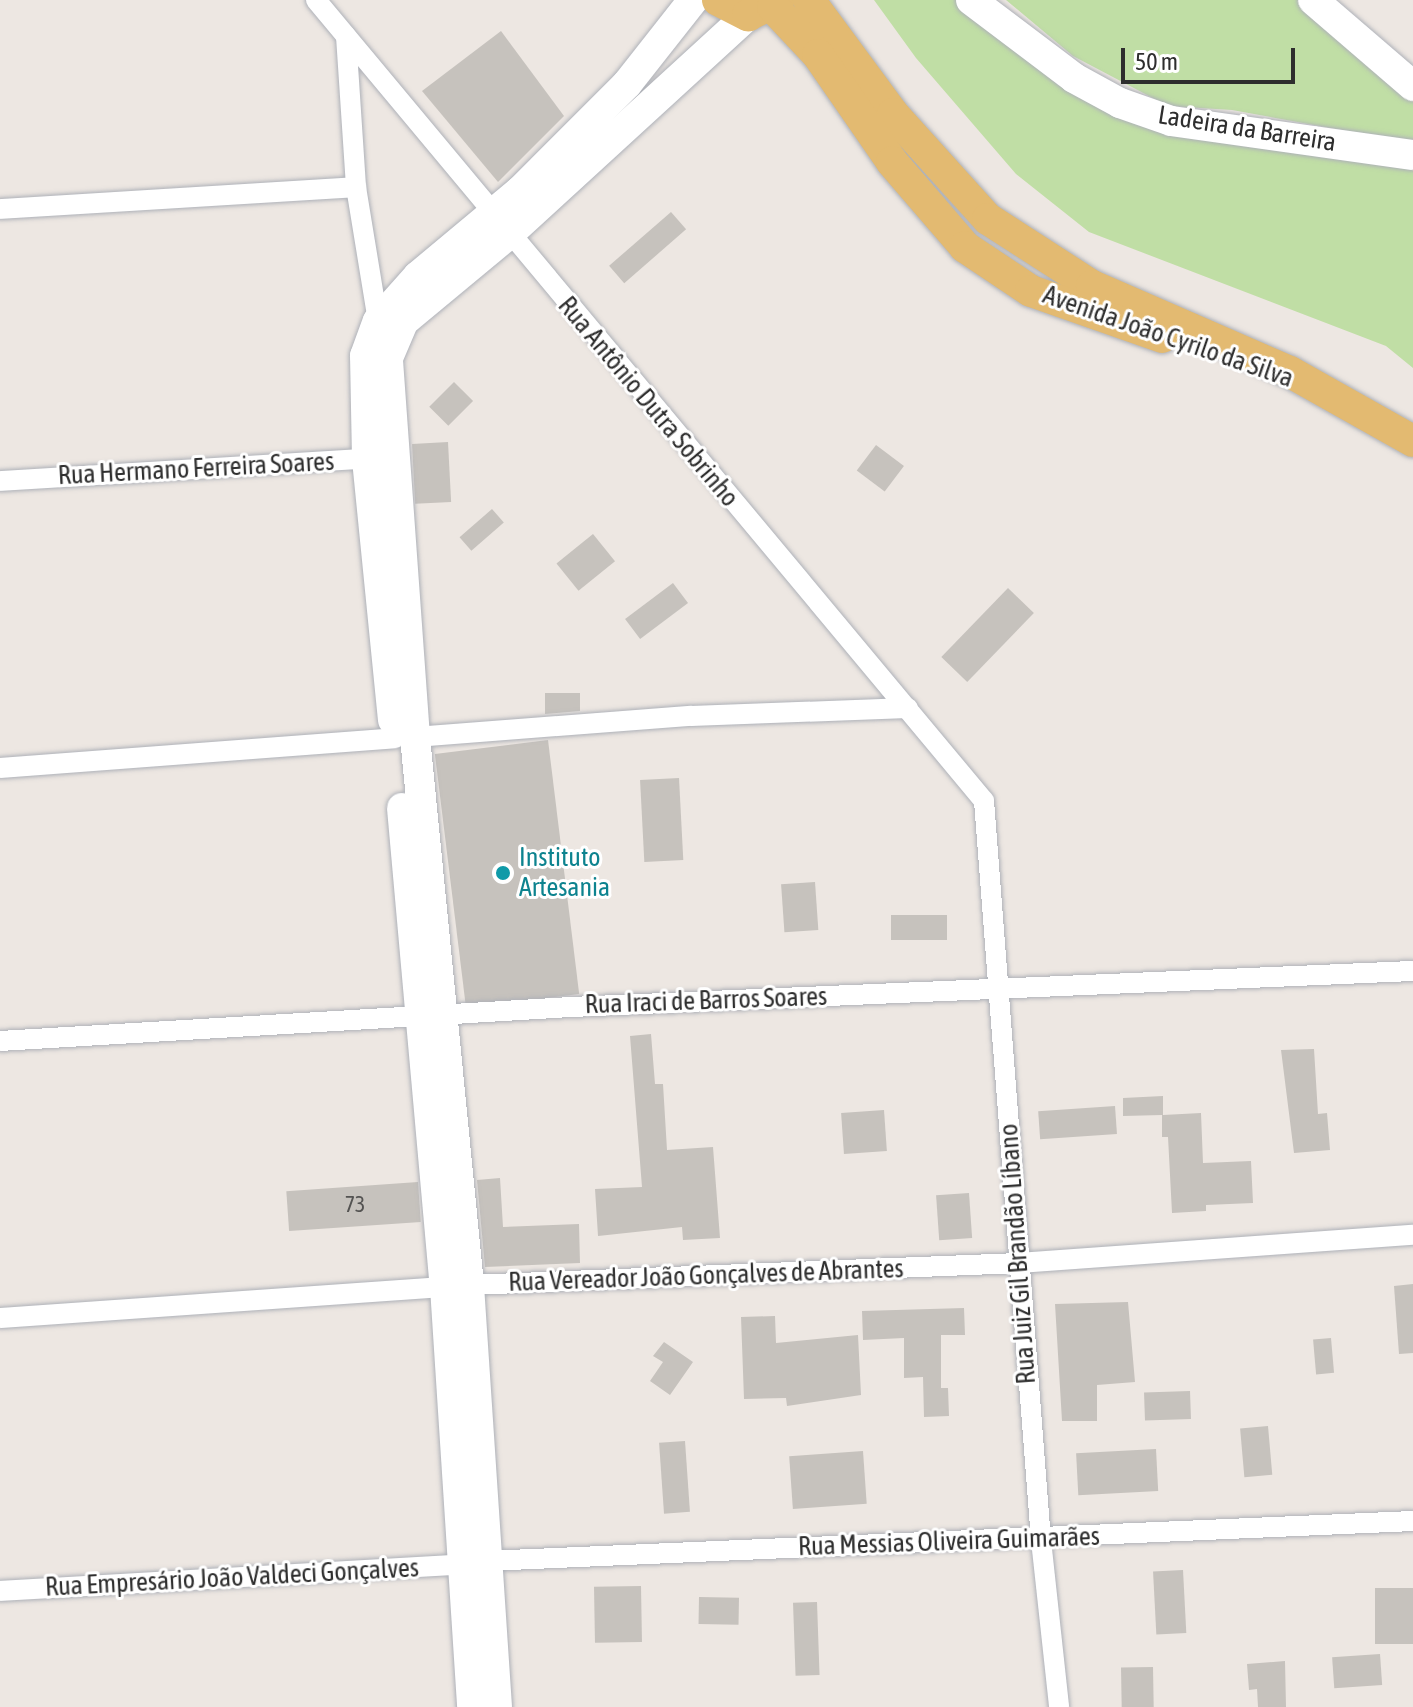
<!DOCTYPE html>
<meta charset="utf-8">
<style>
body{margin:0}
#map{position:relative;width:1413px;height:1707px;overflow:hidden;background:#ede7e2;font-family:"Asap Condensed",sans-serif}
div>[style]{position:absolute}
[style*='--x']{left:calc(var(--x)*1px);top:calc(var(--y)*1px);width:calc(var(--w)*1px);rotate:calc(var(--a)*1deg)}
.green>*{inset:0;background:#c0dea5}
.building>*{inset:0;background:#c6c2bd;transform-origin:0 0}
.roads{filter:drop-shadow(0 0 2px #aeb1b8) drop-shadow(0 0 2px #aeb1b8)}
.street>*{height:20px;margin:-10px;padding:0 10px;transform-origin:10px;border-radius:10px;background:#fff}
.secondary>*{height:30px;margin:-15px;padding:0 15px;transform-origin:15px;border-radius:15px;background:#fff}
.primary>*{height:32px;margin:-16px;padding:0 16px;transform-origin:16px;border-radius:16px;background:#e3ba71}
.dots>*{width:22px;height:22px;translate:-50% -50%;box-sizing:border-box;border:4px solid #fff;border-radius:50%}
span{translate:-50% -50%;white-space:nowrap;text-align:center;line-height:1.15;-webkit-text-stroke:6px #fff;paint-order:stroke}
.number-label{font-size:22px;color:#545352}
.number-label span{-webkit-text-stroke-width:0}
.street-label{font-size:26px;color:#2e2e2e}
.culture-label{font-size:26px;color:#0d838f}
.left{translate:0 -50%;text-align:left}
.scale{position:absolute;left:1121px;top:48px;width:174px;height:36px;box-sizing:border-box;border:4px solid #2e2e2e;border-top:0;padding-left:10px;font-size:24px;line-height:28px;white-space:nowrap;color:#2e2e2e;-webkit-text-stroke:6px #fff;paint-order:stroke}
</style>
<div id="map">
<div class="green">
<div style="clip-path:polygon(874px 0,956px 0,1058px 85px,1164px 134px,1413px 163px,1413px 368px,1386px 346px,1089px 232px,1016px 174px,916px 58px)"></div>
<div style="clip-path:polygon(1006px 0,1301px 0,1413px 99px,1413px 143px,1232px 110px,1168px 106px,1073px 56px)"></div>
</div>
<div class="building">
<div style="clip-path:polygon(501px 31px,564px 116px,498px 182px,422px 91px)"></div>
<div style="left:671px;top:212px;width:23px;height:82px;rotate:49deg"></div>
<div style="left:454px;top:382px;width:27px;height:35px;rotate:45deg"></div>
<div style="left:448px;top:442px;width:60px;height:36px;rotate:87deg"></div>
<div style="left:876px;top:445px;width:35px;height:32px;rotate:37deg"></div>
<div style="left:492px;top:509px;width:18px;height:43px;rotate:49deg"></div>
<div style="left:593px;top:534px;width:35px;height:47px;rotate:51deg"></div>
<div style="left:673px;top:583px;width:25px;height:60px;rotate:53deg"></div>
<div style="left:1008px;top:588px;width:36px;height:96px;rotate:44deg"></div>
<div style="clip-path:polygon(545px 693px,580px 693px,580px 711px,545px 714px)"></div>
<div style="left:548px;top:740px;width:256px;height:114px;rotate:83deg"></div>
<div style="left:679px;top:778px;width:82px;height:39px;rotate:87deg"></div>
<div style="left:815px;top:882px;width:48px;height:34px;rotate:86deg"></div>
<div style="left:947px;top:915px;width:25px;height:56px;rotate:90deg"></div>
<div style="clip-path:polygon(651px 1034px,655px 1084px,663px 1084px,667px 1150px,713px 1147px,720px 1238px,683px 1240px,682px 1227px,598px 1236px,595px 1189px,642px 1187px,630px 1036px)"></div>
<div style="clip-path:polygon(1314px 1049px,1318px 1114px,1327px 1113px,1330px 1150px,1294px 1153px,1281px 1050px)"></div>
<div style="clip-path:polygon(1163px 1096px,1163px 1115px,1201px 1113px,1203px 1163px,1251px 1161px,1253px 1203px,1206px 1205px,1206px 1211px,1172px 1213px,1168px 1137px,1162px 1137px,1162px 1115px,1123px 1116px,1123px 1098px)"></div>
<div style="left:1115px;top:1106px;width:28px;height:77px;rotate:86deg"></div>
<div style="left:884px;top:1110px;width:41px;height:43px;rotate:86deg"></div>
<div style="clip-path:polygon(500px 1178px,503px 1227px,579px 1224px,580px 1263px,485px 1267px,477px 1180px)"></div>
<div style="left:418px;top:1182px;width:40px;height:132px;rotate:86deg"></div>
<div style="left:969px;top:1193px;width:45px;height:33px;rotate:86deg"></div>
<div style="clip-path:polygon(1413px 1284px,1413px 1353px,1399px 1354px,1394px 1286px)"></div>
<div style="clip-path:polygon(1128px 1302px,1135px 1382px,1097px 1385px,1097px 1421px,1062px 1421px,1055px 1304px)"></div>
<div style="clip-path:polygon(964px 1308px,965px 1335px,941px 1335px,941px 1388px,948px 1388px,949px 1416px,924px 1417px,923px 1377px,904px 1378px,904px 1338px,863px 1340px,862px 1311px)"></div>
<div style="clip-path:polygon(775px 1316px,776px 1343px,858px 1335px,861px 1395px,787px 1406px,786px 1398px,744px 1399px,741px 1317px)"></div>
<div style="left:1331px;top:1338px;width:35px;height:18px;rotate:85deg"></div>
<div style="clip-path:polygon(664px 1342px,693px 1362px,670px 1395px,650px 1381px,663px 1362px,653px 1356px)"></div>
<div style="left:1190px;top:1391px;width:28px;height:46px;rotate:88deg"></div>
<div style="left:1268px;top:1426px;width:49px;height:28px;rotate:85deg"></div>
<div style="left:685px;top:1441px;width:71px;height:26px;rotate:86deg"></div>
<div style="left:1156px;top:1449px;width:42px;height:80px;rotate:87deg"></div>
<div style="left:863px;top:1451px;width:53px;height:74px;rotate:86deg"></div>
<div style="left:1183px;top:1570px;width:63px;height:30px;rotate:87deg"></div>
<div style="left:641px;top:1586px;width:56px;height:47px;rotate:89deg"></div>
<div style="left:1413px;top:1588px;width:56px;height:38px;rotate:90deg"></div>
<div style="left:699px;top:1597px;width:40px;height:27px;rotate:1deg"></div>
<div style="left:817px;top:1602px;width:73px;height:24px;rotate:88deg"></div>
<div style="left:1380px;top:1654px;width:31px;height:48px;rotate:86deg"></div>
<div style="clip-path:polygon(1285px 1661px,1286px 1707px,1258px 1707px,1257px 1689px,1249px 1690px,1247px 1664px)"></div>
<div style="left:1153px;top:1667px;width:40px;height:32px;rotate:89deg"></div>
</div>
<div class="roads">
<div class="street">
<div style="--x:316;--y:0;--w:1043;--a:50.17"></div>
<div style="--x:984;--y:801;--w:741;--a:85.59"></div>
<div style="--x:1041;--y:1540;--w:168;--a:83.8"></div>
<div style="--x:346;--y:36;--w:151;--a:86.2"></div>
<div style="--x:356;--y:187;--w:136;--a:80.7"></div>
<div style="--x:0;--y:209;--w:357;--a:-3.5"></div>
<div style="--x:0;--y:481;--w:377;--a:-3.5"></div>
<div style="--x:415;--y:737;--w:277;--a:-4.4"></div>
<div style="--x:691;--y:716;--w:217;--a:-2.1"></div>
<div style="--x:0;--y:768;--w:396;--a:-4.3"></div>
<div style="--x:0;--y:1041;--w:572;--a:-3.41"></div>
<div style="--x:571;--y:1007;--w:843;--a:-2.45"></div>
<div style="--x:0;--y:1318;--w:470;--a:-4"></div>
<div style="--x:469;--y:1285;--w:549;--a:-2.29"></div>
<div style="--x:1018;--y:1263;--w:396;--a:-4.1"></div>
<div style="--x:486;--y:1561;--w:928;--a:-2.47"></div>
<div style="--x:0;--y:1591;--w:465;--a:-3.3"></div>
</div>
<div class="secondary">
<div style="--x:971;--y:0;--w:129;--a:37.1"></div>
<div style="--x:1074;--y:78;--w:52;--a:28.5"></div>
<div style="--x:1120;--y:103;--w:54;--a:19.4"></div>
<div style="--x:1171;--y:121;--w:244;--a:8"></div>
<div style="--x:1313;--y:0;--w:132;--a:40.7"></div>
<div style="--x:393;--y:720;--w:262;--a:-95.7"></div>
<div style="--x:367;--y:459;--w:103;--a:-91.1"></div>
<div style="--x:365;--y:356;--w:37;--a:-70"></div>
<div style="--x:378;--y:321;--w:60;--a:-48.4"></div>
<div style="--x:418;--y:276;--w:133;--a:-39.8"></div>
<div style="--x:520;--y:191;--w:151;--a:-45"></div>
<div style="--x:627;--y:84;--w:107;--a:-51.8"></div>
<div style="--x:402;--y:808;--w:481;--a:84.9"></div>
<div style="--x:445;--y:1287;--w:421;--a:86.3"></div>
<div style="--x:497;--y:1707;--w:423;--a:-93.8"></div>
<div style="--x:469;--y:1285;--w:551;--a:-95.63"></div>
<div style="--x:415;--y:737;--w:380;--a:-94.1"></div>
<div style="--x:388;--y:358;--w:39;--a:-67"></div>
<div style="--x:403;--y:322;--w:138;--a:-39.7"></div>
<div style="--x:509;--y:234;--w:324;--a:-42.5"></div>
</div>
<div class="primary">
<div style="--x:718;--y:0;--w:34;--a:27"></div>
<div style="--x:748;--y:15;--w:34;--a:-26"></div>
<div style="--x:809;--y:0;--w:142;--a:53.6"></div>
<div style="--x:893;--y:114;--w:142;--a:47.9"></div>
<div style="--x:988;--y:219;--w:124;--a:32.8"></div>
<div style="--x:1092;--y:286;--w:216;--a:23.5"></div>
<div style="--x:1290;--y:372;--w:141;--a:29.3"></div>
<div style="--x:773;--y:7;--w:66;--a:46.8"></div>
<div style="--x:818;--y:55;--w:130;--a:55.3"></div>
<div style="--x:892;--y:162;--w:112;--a:49.3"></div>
<div style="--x:965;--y:247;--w:79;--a:33.7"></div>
<div style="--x:1031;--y:291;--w:139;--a:19.3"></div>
</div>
</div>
<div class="dots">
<div style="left:503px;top:873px;background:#0f9aa8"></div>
</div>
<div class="number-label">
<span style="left:355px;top:1205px">73</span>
</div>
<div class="street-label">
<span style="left:1247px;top:129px;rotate:9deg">Ladeira da Barreira</span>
<span style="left:1168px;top:337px;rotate:19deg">Avenida João Cyrilo da Silva</span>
<span style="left:648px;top:402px;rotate:50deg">Rua Antônio Dutra Sobrinho</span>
<span style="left:196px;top:469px;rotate:-3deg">Rua Hermano Ferreira Soares</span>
<span style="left:706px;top:1001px;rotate:-2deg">Rua Iraci de Barros Soares</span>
<span style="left:1018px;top:1254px;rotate:-94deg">Rua Juiz Gil Brandão Líbano</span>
<span style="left:706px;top:1276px;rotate:-2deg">Rua Vereador João Gonçalves de Abrantes</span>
<span style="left:949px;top:1542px;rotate:-2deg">Rua Messias Oliveira Guimarães</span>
<span style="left:232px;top:1578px;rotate:-3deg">Rua Empresário João Valdeci Gonçalves</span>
</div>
<div class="culture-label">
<span class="left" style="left:519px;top:873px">Instituto<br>Artesania</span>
</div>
<div class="scale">50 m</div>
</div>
